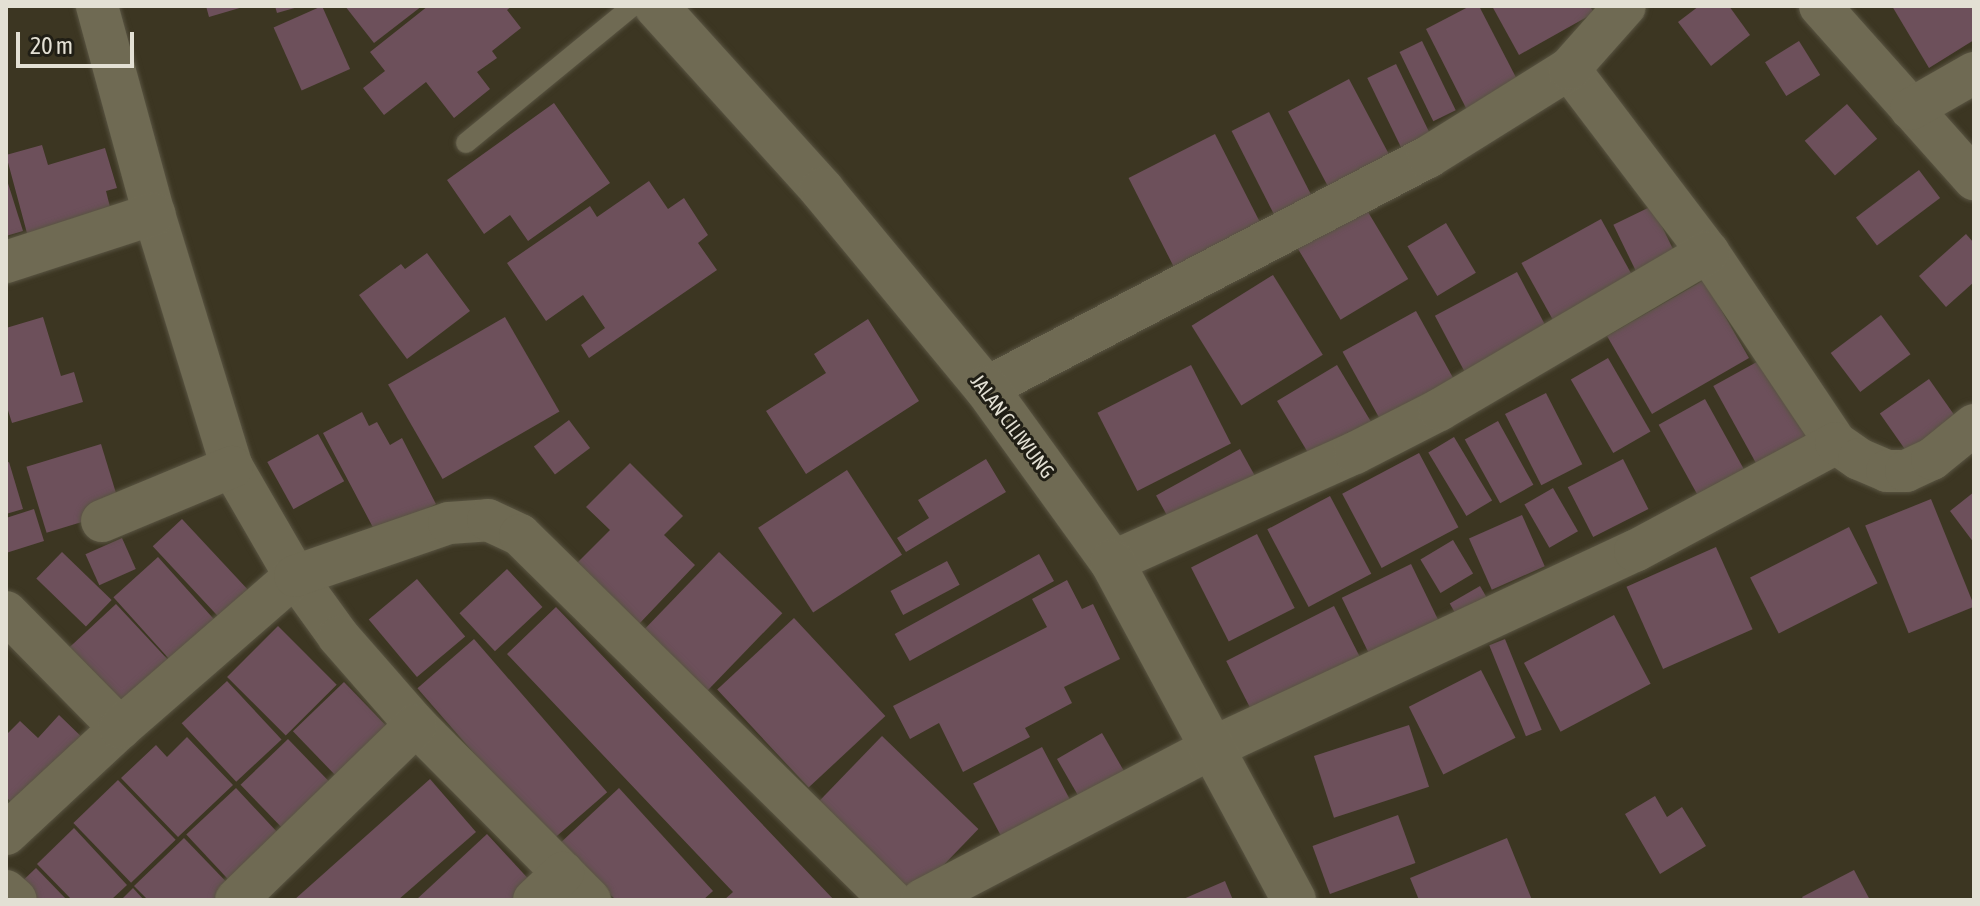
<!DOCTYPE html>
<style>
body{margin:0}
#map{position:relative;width:1980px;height:906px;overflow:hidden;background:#3c3622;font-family:"Asap Condensed",sans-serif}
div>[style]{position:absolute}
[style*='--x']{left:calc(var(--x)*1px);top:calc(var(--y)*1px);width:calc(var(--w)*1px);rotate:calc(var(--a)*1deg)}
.building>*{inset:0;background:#6d505b;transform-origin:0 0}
.roads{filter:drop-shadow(0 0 2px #595442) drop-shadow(0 0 2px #595442)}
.lane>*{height:20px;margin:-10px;padding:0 10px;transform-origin:10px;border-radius:10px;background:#6f6a53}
.street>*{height:42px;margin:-21px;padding:0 21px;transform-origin:21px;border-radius:21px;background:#6f6a53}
.secondary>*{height:44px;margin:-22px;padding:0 22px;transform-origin:22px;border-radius:22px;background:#6f6a53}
span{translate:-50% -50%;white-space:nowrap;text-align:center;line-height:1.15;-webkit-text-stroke:6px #201e15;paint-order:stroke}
.street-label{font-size:20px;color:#e3e0d4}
.frame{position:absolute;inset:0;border:8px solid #e3e0d4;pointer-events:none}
.scale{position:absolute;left:16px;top:32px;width:118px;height:36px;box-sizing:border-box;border:4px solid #e3e0d4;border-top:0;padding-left:10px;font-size:24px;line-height:28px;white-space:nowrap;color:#e3e0d4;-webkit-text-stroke:6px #201e15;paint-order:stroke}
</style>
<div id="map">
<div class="building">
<div style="clip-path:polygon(206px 6px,243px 6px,243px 7px,209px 17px)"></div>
<div style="clip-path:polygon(275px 6px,298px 6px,298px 7px,277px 13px)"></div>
<div style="left:322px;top:6px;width:69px;height:53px;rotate:66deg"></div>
<div style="clip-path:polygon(345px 6px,422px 6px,374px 43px)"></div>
<div style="clip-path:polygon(428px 6px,512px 6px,507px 10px,521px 28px,492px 51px,497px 58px,477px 72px,490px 89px,454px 118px,426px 82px,384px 115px,363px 88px,385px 71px,370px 52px)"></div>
<div style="clip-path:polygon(1470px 6px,1479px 6px,1523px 91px,1471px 118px,1426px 29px)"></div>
<div style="clip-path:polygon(1492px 6px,1590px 6px,1594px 13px,1519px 55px)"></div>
<div style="clip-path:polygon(1699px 6px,1729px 6px,1750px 35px,1711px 66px,1678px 22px)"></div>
<div style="clip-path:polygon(1892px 6px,1974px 6px,1974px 40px,1929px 68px)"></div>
<div style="left:1422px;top:41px;width:77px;height:25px;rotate:64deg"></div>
<div style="left:1799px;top:41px;width:40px;height:40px;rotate:58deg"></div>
<div style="left:1396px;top:64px;width:84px;height:32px;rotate:64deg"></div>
<div style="left:1349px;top:79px;width:101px;height:69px;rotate:62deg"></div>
<div style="clip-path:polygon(554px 103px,610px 183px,528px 241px,510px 215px,484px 234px,447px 180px)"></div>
<div style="left:1847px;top:104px;width:46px;height:56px;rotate:49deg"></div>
<div style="left:1269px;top:112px;width:113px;height:42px;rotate:63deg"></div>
<div style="left:1215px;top:134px;width:116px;height:97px;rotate:63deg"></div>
<div style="clip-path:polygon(42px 145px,48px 165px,105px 148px,117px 188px,106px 191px,111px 211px,31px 248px,6px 155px)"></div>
<div style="left:1919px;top:170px;width:35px;height:79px;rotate:53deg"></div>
<div style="clip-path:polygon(6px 177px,23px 231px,6px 236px)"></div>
<div style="clip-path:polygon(649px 181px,668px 209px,684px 198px,708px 235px,698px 243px,717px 270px,589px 358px,581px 345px,605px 328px,583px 295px,546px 321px,507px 263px,590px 206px,597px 217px)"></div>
<div style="left:1652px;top:206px;width:67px;height:43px;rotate:64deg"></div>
<div style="left:1365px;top:207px;width:84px;height:79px;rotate:59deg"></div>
<div style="left:1601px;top:219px;width:80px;height:91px;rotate:61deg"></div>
<div style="left:1446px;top:223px;width:58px;height:45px;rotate:59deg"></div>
<div style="clip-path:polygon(1966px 234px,1974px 243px,1974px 282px,1946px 307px,1919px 276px)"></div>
<div style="clip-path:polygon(427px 253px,470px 311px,407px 359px,359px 295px,401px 264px,405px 269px)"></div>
<div style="left:1517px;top:272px;width:77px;height:93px;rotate:62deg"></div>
<div style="left:1273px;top:275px;width:94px;height:96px;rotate:58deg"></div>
<div style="left:1704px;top:280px;width:90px;height:112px;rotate:60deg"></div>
<div style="left:1416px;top:311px;width:85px;height:84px;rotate:61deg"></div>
<div style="left:1881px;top:315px;width:49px;height:63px;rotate:53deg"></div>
<div style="clip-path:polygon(43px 317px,61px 376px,74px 372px,83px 402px,12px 423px,6px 404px,6px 328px)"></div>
<div style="left:505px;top:317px;width:109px;height:135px;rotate:60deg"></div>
<div style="clip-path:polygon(868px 319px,919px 401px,806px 474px,766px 411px,826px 373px,814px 354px)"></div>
<div style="left:1608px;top:358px;width:85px;height:43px;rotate:60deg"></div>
<div style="left:1764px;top:358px;width:92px;height:58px;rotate:61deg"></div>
<div style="left:1191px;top:365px;width:88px;height:105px;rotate:63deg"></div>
<div style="left:1337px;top:365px;width:69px;height:70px;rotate:59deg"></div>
<div style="left:1929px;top:379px;width:52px;height:60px;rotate:55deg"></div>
<div style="left:1546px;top:393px;width:80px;height:46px;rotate:63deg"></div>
<div style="left:1705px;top:399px;width:84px;height:53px;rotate:61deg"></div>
<div style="clip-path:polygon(362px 412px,369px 426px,377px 422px,390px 445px,402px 438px,436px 504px,377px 535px,323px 433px)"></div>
<div style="left:569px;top:420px;width:35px;height:44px;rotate:53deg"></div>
<div style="left:1498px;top:421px;width:73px;height:38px;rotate:61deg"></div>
<div style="left:318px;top:434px;width:54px;height:58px;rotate:61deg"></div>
<div style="left:1454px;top:437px;width:74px;height:30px;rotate:59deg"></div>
<div style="left:101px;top:444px;width:69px;height:78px;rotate:73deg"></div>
<div style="left:1240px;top:449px;width:31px;height:96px;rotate:61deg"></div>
<div style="left:1419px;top:453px;width:84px;height:87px;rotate:62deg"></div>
<div style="clip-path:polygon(986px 459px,1006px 492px,906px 552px,897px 538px,929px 518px,918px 500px)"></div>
<div style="left:1623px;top:459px;width:56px;height:62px;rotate:63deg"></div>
<div style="clip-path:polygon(9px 462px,23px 509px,6px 514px,6px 463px)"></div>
<div style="clip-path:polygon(630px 463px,683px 516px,664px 535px,695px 565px,639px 624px,577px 563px,610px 530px,586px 507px)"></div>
<div style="left:847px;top:470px;width:101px;height:106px;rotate:57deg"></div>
<div style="left:1553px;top:488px;width:50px;height:33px;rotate:60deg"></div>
<div style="clip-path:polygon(1974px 492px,1974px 543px,1950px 511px)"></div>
<div style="left:1330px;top:496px;width:88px;height:71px;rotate:62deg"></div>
<div style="left:1931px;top:499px;width:116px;height:71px;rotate:68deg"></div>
<div style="clip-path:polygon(34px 509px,44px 541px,6px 553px,6px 518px)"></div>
<div style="left:1522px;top:515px;width:56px;height:58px;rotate:66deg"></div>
<div style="left:182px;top:519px;width:96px;height:40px;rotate:47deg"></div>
<div style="left:1849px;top:527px;width:63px;height:111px;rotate:63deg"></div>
<div style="left:1257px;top:534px;width:83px;height:74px;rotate:63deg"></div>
<div style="left:122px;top:538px;width:34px;height:40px;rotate:66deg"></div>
<div style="left:1453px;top:540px;width:39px;height:38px;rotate:59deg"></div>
<div style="left:1716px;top:547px;width:90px;height:98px;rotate:66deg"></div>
<div style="left:62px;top:552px;width:69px;height:37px;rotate:44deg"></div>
<div style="left:719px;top:552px;width:88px;height:118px;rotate:44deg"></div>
<div style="left:1039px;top:554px;width:31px;height:165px;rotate:61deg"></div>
<div style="left:158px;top:557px;width:84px;height:60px;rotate:48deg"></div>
<div style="left:947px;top:561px;width:27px;height:64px;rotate:62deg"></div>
<div style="left:1411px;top:564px;width:70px;height:77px;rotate:64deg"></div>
<div style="left:507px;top:569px;width:52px;height:65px;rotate:47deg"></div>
<div style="left:417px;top:579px;width:75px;height:63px;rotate:50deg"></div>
<div style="clip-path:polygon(1067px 580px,1082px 609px,1093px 604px,1120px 659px,1064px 687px,1072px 703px,1025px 728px,1030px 737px,963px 772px,939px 723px,910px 739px,893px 706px,1047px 627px,1032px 599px)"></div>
<div style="left:1480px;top:586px;width:24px;height:35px;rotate:60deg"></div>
<div style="left:116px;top:604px;width:84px;height:76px;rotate:47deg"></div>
<div style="left:1334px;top:606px;width:72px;height:121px;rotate:63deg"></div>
<div style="clip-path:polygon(556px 607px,694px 752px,834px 900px,724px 900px,733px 892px,507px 654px)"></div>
<div style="left:1614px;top:615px;width:78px;height:102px;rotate:62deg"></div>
<div style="left:794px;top:618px;width:134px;height:105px;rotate:47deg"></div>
<div style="left:278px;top:626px;width:83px;height:72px;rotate:45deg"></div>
<div style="left:474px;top:639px;width:203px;height:75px;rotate:49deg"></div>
<div style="left:1505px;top:639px;width:98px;height:17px;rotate:68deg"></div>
<div style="left:1481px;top:670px;width:76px;height:81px;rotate:63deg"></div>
<div style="left:227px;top:681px;width:80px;height:62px;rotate:47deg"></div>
<div style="left:344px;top:682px;width:66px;height:71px;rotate:46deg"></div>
<div style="clip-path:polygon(59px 715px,89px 744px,22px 813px,6px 797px,6px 735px,20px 721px,38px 738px)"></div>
<div style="left:1409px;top:725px;width:65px;height:100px;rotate:72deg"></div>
<div style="left:1102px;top:733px;width:59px;height:52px;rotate:60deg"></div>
<div style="left:882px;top:736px;width:134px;height:91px;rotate:44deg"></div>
<div style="clip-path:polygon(187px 737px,233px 785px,178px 837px,121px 778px,156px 745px,167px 757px)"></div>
<div style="left:288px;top:739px;width:70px;height:66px;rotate:46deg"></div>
<div style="left:1042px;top:747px;width:75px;height:78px;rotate:62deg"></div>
<div style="clip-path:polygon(430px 779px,476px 832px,398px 900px,294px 900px)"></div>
<div style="left:118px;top:780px;width:83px;height:62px;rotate:46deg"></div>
<div style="left:236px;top:788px;width:76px;height:68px;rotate:47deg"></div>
<div style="clip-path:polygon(619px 788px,713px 891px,703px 900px,616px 900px,557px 846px)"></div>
<div style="clip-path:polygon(1655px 796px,1667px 817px,1682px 807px,1706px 846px,1660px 874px,1625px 814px)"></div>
<div style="left:1398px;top:815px;width:51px;height:91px;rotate:70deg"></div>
<div style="clip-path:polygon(74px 828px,127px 885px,111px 900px,72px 900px,37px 864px)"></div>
<div style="clip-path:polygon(487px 834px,534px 885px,517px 900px,416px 900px)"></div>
<div style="clip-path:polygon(184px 838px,238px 894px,232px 900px,148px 900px,134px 886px)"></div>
<div style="clip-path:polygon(1507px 838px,1532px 900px,1419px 900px,1410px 878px)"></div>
<div style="clip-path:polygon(36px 868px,67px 900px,24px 900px,14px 889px)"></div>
<div style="clip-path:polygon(1854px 870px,1870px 900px,1804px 900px,1802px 897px)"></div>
<div style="clip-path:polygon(1225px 881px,1233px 900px,1181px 900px)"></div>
<div style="clip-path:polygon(133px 888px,144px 900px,121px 900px)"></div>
</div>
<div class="roads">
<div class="lane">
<div style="--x:466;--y:143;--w:216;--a:-39.4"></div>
</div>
<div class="street">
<div style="--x:97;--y:6;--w:216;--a:74.7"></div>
<div style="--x:154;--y:214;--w:265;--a:72.9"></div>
<div style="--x:232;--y:467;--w:126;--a:60"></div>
<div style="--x:295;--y:576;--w:75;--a:54.2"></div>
<div style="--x:339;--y:637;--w:117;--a:48.8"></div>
<div style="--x:416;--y:725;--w:247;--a:45.2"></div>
<div style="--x:1820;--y:6;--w:232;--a:48.3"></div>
<div style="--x:1569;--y:69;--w:230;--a:52.8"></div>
<div style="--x:1708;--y:252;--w:230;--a:56.2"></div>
<div style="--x:1911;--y:109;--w:73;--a:-29.7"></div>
<div style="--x:6;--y:262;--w:156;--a:-18"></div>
<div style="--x:986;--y:388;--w:499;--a:-27.6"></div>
<div style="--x:1428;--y:157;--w:166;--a:-32"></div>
<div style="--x:1569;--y:69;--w:84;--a:-48.4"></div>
<div style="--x:102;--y:521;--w:141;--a:-22.6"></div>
<div style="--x:1112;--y:562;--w:266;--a:-24.2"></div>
<div style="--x:1355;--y:453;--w:94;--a:-27.1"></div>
<div style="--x:1439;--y:410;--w:312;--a:-30.4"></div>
<div style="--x:6;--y:612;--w:163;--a:45.5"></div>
<div style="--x:6;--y:834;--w:156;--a:-42.9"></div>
<div style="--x:120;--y:728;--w:232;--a:-41"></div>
<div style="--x:295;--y:576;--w:163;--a:-19"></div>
<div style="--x:449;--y:523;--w:39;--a:-4"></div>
<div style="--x:488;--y:520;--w:35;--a:25"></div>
<div style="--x:520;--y:535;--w:520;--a:44.53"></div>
<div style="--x:6;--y:891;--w:13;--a:42"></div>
<div style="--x:236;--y:900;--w:251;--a:-44.2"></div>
<div style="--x:534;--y:900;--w:40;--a:-43"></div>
<div style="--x:922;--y:900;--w:330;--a:-27.7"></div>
<div style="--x:1214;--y:747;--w:464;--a:-25"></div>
<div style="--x:1635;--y:551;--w:228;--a:-28.2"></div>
<div style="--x:1836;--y:443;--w:28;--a:35"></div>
<div style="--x:1859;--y:459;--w:30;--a:23"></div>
<div style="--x:1887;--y:471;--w:19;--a:0"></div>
<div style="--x:1906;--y:471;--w:29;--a:-25"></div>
<div style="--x:1932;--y:459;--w:54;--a:-39"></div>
</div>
<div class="secondary">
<div style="--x:656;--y:6;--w:248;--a:47.9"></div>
<div style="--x:822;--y:190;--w:257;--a:50.4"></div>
<div style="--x:986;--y:388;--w:215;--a:54.1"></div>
<div style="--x:1112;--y:562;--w:384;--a:61.7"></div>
</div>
</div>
<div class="street-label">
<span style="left:1013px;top:426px;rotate:53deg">JALAN CILIWUNG</span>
</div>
<div class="frame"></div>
<div class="scale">20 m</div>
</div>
